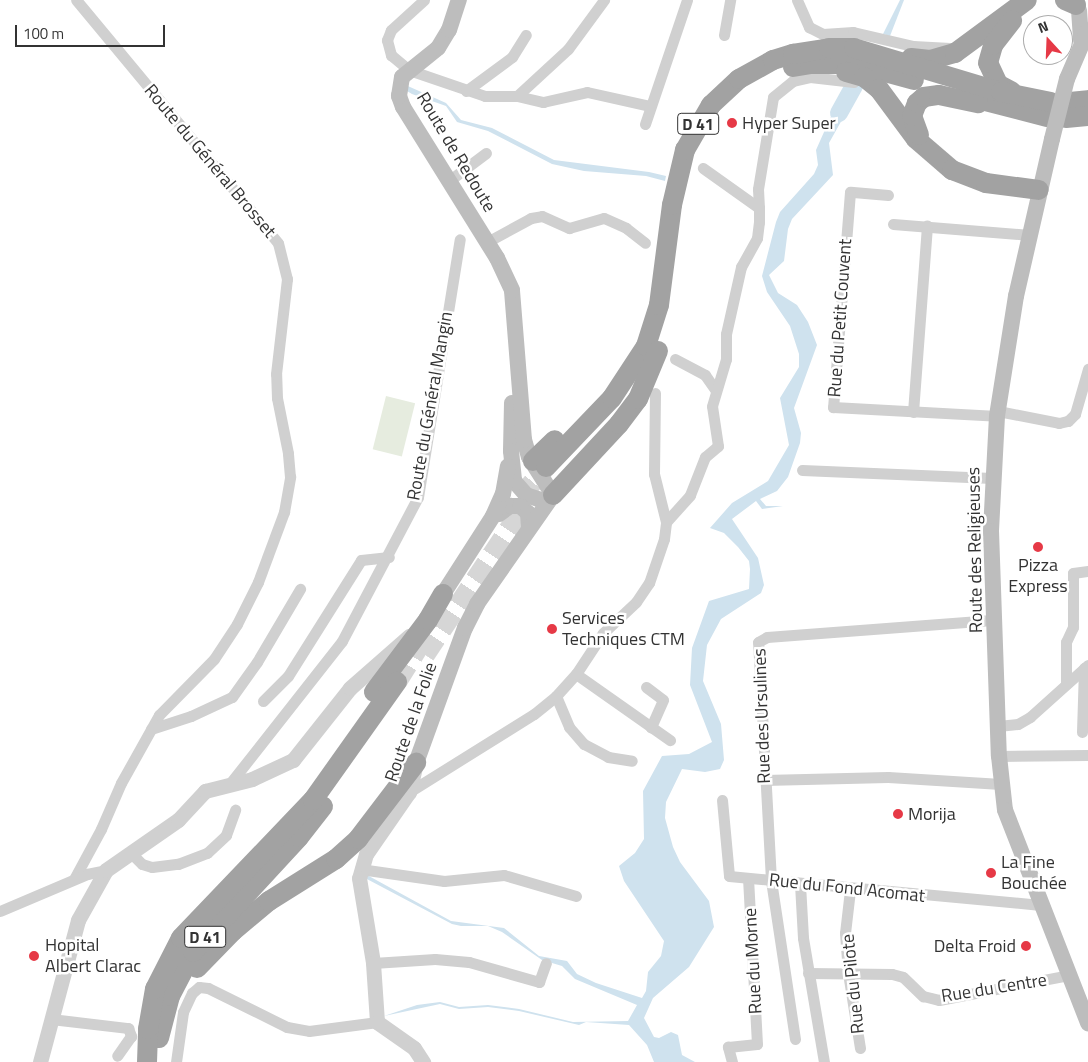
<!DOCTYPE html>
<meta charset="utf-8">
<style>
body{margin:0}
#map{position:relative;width:1088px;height:1062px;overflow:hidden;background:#fff;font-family:"Titillium Web",sans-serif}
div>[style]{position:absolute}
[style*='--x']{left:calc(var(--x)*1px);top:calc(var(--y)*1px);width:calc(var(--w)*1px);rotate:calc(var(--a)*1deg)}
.green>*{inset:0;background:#e6ecdf;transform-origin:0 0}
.water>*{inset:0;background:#cfe2ee}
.river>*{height:18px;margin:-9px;padding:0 9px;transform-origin:9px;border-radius:9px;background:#cfe2ee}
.trunk-tunnel>*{height:20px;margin-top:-10px;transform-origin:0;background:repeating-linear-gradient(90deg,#d6d6d6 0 20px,transparent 0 30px)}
.minor>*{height:11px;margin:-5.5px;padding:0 5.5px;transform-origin:5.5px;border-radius:5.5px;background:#d0d0d0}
.tertiary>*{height:15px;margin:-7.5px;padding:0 7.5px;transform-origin:7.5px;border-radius:7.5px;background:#d0d0d0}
.secondary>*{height:16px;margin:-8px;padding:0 8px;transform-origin:8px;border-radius:8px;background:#bdbdbd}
.trunk>*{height:20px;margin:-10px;padding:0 10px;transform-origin:10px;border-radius:10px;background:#a2a2a2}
.secondary-bridge>*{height:16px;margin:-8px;padding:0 8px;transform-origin:8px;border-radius:8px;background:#bdbdbd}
.dots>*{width:14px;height:14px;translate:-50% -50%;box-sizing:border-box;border:2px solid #fff;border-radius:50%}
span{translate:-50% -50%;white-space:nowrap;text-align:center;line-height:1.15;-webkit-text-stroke:5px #fff;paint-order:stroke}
.shield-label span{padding:1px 4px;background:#fff;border:1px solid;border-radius:4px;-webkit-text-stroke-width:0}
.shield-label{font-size:16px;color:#333;font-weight:700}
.poi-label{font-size:18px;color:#333}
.left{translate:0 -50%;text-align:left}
.right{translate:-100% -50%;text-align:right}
.street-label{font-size:18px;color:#333}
.north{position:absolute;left:1023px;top:15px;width:50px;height:50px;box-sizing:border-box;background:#fff;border:1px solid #adadad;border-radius:50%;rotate:340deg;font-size:14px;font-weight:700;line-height:20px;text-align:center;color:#333}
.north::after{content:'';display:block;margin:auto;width:18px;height:22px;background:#e63946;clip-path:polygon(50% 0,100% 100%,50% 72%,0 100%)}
.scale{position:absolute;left:15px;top:25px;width:150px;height:22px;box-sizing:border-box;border:2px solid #333;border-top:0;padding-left:6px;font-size:15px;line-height:18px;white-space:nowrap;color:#333;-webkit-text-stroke:4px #fff;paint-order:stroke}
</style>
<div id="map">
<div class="green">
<div style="left:386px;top:396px;width:30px;height:55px;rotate:14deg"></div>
</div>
<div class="water">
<div style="clip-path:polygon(900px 0,904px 0,890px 36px,883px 34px)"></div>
<div style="clip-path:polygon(401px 83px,446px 103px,461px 120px,492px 128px,554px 160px,649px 172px,666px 176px,665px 181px,646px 176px,584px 171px,552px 164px,488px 131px,457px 122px,446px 106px,412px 94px,400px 87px)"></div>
<div style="clip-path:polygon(846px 91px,857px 93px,829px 143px,833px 175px,792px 219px,788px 229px,784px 261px,769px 275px,778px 293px,797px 305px,808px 322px,817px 345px,794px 408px,801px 433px,800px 443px,788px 477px,777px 491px,760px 499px,766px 506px,783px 506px,762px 509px,756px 501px,732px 519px,758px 558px,764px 585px,761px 593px,721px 619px,707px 645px,703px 681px,721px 724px,724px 760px,720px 769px,705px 772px,682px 769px,666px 802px,665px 818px,673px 847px,680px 862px,709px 901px,714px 927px,689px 967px,653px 998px,644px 1018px,654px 1037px,659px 1038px,671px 1032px,678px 1035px,682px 1055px,695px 1062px,654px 1062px,647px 1045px,629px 1025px,586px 1022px,579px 1025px,519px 1011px,488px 1007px,459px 1009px,440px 1004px,384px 1016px,417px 1005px,440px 1002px,459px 1007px,488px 1005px,519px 1009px,573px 1022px,628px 1021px,637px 1005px,575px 979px,562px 966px,542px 960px,502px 932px,488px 926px,461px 926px,452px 924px,365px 878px,367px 875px,451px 921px,504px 928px,539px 956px,567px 961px,577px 974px,596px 983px,642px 998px,646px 991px,648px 972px,661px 956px,664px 941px,624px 881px,619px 866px,635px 853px,644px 839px,643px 791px,662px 756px,689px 754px,712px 742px,690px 685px,692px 648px,709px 601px,749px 589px,750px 569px,749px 561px,738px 547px,724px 533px,710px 528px,732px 503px,768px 481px,789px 445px,780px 398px,799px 367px,799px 354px,790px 326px,767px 292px,762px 276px,776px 222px,780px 212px,814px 174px,818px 165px,816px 150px,840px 96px)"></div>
</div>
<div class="river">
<div style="--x:839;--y:113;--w:31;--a:-61"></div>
</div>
<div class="trunk-tunnel">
<div style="--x:500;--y:520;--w:70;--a:-49"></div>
<div style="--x:425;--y:655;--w:173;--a:-56.3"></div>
<div style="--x:397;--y:682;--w:53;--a:-58.1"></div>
</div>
<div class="minor">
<div style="--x:424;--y:0;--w:45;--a:137.7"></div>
<div style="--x:391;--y:30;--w:11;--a:112"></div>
<div style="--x:387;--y:40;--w:16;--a:75"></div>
<div style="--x:391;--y:55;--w:23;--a:40"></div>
<div style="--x:409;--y:70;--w:80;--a:18.9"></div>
<div style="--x:485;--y:96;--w:32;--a:0"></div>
<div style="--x:517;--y:96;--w:27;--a:13"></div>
<div style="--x:543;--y:102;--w:45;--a:-12.8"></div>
<div style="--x:587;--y:92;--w:65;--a:12.5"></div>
<div style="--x:797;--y:0;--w:30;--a:66"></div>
<div style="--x:809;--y:27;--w:16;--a:27"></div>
<div style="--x:823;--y:34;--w:30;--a:-4"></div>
<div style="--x:853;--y:32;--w:62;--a:13.1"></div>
<div style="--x:913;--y:46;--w:37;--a:3"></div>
<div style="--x:724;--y:35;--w:36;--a:-80"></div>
<div style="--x:466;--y:91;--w:57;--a:-36.5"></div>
<div style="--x:512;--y:57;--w:26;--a:-58"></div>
<div style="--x:517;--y:96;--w:69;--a:-42.7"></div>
<div style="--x:568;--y:49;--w:61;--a:-53.7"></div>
<div style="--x:645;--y:124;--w:131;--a:-71.3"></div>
<div style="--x:450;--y:180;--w:45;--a:-36.9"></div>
<div style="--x:888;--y:195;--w:38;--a:-175"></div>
<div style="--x:850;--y:192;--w:216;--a:94.5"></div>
<div style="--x:833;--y:407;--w:164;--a:3.1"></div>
<div style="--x:759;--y:208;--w:19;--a:-93"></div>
<div style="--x:758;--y:189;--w:93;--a:-80.7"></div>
<div style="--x:773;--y:97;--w:26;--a:-39"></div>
<div style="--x:793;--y:81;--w:17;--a:-13"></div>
<div style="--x:810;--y:77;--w:44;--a:6.5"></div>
<div style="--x:893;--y:224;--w:137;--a:4.6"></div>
<div style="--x:487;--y:242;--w:50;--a:-28.6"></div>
<div style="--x:531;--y:218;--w:11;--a:-10"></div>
<div style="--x:542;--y:216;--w:30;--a:24"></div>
<div style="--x:569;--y:228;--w:36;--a:-16"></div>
<div style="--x:604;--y:218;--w:24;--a:24"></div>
<div style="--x:626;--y:228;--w:24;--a:38"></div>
<div style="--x:675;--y:359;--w:34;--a:28"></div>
<div style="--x:705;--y:375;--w:19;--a:55"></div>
<div style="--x:998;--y:411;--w:62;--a:11.1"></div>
<div style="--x:1059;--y:423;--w:9;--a:-13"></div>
<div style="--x:1068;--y:421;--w:10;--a:-45"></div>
<div style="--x:1075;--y:414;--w:47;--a:-73.9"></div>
<div style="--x:913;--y:412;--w:187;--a:-85.7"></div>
<div style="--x:802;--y:470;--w:190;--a:2.4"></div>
<div style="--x:666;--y:522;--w:36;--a:-48"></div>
<div style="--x:690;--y:495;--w:41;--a:-68.5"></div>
<div style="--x:705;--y:457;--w:17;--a:-40"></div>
<div style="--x:718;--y:446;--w:40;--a:-98.5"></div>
<div style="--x:712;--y:406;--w:49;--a:-73.4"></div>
<div style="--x:726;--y:359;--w:25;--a:-90"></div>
<div style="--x:726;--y:334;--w:69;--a:-77.4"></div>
<div style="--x:741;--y:267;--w:33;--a:-61"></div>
<div style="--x:757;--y:238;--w:16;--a:-83"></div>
<div style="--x:759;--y:222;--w:14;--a:-90"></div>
<div style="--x:759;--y:208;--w:69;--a:-144.5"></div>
<div style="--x:576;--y:674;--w:115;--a:35.1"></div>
<div style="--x:1066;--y:684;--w:42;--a:-90"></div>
<div style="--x:1066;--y:642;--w:17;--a:-65"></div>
<div style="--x:1073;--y:627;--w:54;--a:-90"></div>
<div style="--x:1073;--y:573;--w:15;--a:-8"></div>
<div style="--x:646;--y:687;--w:21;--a:37"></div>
<div style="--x:663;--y:700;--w:30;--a:114"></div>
<div style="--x:556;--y:696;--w:34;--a:67"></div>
<div style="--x:569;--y:727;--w:23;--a:49"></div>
<div style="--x:584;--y:744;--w:27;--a:28"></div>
<div style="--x:608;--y:757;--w:24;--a:9"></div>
<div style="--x:263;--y:701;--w:35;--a:-45"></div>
<div style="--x:288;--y:676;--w:137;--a:-57.8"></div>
<div style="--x:361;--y:560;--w:28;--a:-6"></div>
<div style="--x:998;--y:726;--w:20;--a:-6"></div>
<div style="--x:1018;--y:724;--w:14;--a:-30"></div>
<div style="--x:1030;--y:717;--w:78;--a:-41.9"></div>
<div style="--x:151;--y:729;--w:42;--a:-18"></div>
<div style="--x:191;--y:716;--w:45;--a:-24.9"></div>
<div style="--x:232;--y:697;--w:43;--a:-54.5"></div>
<div style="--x:257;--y:662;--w:85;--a:-59.5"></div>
<div style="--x:1082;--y:732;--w:64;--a:-88.2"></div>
<div style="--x:999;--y:756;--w:89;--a:-0.6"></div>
<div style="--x:764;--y:780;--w:124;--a:-1.4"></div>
<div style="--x:888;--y:777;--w:113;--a:3.5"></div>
<div style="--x:228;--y:786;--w:184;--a:-51.8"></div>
<div style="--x:342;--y:641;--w:163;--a:-62.2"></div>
<div style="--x:418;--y:497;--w:261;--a:-80.8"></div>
<div style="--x:409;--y:792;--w:147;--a:-32"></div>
<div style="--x:534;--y:714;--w:28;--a:-39"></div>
<div style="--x:556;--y:696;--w:30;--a:-48"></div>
<div style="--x:576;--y:674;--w:49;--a:-56.6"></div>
<div style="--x:603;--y:633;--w:45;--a:-43.2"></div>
<div style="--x:636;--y:602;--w:23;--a:-56"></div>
<div style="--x:649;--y:583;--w:46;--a:-71.2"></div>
<div style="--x:664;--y:539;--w:17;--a:-83"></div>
<div style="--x:666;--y:522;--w:49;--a:-104"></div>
<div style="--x:654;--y:474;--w:81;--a:-89.3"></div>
<div style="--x:722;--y:800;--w:76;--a:84.7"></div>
<div style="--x:729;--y:876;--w:313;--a:5.3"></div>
<div style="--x:130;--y:852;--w:17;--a:45"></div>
<div style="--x:142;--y:864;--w:10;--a:17"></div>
<div style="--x:152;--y:867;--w:26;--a:-7"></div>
<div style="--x:178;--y:864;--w:31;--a:-21"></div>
<div style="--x:207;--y:853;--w:26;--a:-43"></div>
<div style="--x:226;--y:835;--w:27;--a:-70"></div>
<div style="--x:360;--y:869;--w:85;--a:8.1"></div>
<div style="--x:444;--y:881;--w:60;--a:-5.7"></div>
<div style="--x:504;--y:875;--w:75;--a:16.3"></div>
<div style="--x:74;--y:879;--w:57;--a:-61.6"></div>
<div style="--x:101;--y:829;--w:50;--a:-66.5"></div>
<div style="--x:121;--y:783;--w:78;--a:-60.8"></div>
<div style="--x:159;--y:715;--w:78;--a:-45.5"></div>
<div style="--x:214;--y:659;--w:42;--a:-56.7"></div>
<div style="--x:237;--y:624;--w:47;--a:-63.4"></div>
<div style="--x:258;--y:582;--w:75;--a:-69.6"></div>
<div style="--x:284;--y:512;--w:36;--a:-80"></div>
<div style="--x:290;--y:477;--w:24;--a:-95"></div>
<div style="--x:288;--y:453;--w:56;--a:-101.3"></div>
<div style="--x:277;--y:398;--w:24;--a:-92"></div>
<div style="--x:276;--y:374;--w:96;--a:-83.4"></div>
<div style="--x:287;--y:279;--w:37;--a:-104"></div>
<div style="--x:278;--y:243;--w:316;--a:-129.7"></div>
<div style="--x:800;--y:884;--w:54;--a:86.8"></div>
<div style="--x:803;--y:938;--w:126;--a:80.4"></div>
<div style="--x:850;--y:890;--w:43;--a:96.6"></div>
<div style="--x:845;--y:933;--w:40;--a:85.7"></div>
<div style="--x:848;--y:973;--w:76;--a:80.9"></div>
<div style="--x:0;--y:911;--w:95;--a:-23"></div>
<div style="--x:87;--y:874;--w:19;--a:-12"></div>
<div style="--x:373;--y:963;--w:62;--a:-3.7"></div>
<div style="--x:435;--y:959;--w:34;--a:5"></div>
<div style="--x:469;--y:962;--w:73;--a:15.9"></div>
<div style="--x:539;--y:982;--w:20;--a:-70"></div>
<div style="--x:808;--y:973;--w:84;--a:0.7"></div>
<div style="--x:892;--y:974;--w:11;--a:15"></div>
<div style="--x:903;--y:977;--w:28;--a:44"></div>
<div style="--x:923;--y:996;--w:16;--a:14"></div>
<div style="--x:939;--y:1000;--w:132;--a:-10.9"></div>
<div style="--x:51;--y:1019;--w:78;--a:6.7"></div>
<div style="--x:128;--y:1028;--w:9;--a:69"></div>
<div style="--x:131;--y:1036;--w:24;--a:125"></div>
<div style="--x:795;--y:1039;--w:161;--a:-98.6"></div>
<div style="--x:771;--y:880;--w:238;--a:-93.1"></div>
<div style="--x:758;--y:642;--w:10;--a:-29"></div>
<div style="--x:767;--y:637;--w:229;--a:-4.3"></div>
<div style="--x:176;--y:1062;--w:50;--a:-82"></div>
<div style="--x:183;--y:1012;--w:21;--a:-65"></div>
<div style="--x:192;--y:993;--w:9;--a:-41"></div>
<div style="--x:199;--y:987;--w:9;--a:6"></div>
<div style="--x:208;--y:988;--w:88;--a:26.3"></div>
<div style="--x:287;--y:1027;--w:22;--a:10"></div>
<div style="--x:309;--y:1031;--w:69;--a:-7.5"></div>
<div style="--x:732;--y:1062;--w:16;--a:-105"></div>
<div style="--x:728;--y:1047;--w:29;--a:-6"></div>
<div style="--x:757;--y:1044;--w:166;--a:-93.1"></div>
</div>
<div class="tertiary">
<div style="--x:415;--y:767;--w:26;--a:103"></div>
<div style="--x:409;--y:792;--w:75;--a:124.7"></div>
<div style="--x:366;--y:854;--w:25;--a:106"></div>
<div style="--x:359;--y:878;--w:86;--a:80.6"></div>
<div style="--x:373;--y:963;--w:59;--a:86.1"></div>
<div style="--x:377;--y:1022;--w:45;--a:35.1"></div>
<div style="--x:414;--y:1048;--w:17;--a:57"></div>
<div style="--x:40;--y:1062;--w:147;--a:-75"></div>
<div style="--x:78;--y:920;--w:57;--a:-60.8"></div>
<div style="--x:106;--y:870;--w:88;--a:-34.8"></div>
<div style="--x:178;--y:820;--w:40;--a:-47"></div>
<div style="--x:205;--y:791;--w:49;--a:-14.3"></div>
<div style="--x:252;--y:779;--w:45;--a:-24.9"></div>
<div style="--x:293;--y:760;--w:92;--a:-51.6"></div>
<div style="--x:350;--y:688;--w:79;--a:-41.4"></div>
</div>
<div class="secondary">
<div style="--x:1079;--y:10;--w:31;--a:86"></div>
<div style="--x:1067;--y:79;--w:53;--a:-66.8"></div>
<div style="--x:1052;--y:139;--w:161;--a:102.9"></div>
<div style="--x:1016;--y:296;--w:121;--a:99"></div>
<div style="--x:997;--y:416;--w:115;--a:93"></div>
<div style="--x:991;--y:531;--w:225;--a:88"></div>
<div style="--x:999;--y:756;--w:54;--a:83.7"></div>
<div style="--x:1005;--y:810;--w:229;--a:68.7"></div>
<div style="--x:512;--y:403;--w:48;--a:91.2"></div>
<div style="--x:511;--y:451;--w:30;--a:84"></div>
<div style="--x:514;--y:481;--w:18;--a:49"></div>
<div style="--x:526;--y:495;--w:22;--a:18"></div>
<div style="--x:499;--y:514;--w:14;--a:-36"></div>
<div style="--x:510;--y:506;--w:10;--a:0"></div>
<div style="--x:520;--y:506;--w:11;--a:41"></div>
<div style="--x:528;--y:513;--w:15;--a:86"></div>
<div style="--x:443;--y:594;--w:93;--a:-57.3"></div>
<div style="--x:493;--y:516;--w:24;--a:-66"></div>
<div style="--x:503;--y:494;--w:28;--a:-80"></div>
<div style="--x:416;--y:763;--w:144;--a:-70.1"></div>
<div style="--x:465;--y:628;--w:27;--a:-63"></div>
<div style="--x:477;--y:604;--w:133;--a:-55.1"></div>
<div style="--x:553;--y:495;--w:45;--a:-122.3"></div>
<div style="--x:529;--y:457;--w:18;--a:-106"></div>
<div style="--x:524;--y:440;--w:150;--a:-94.6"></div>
<div style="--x:512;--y:290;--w:35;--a:-115"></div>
<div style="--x:497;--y:258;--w:178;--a:-121.9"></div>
<div style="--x:403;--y:107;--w:12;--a:-110"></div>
<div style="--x:399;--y:96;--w:19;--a:-81"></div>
<div style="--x:402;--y:77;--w:46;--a:-38.9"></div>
<div style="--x:438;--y:48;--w:21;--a:-59"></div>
<div style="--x:449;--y:30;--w:32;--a:-72"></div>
</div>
<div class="trunk">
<div style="--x:1065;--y:0;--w:12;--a:24"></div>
<div style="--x:911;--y:58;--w:19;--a:6"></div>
<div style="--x:930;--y:60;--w:26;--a:-16"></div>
<div style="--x:955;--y:53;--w:89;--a:-36.4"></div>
<div style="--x:793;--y:67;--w:17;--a:-10"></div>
<div style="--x:810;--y:64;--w:46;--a:0"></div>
<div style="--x:856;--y:64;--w:60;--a:15.4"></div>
<div style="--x:846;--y:72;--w:19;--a:16"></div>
<div style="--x:864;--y:77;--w:19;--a:39"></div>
<div style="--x:879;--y:89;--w:62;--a:53.5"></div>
<div style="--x:916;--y:139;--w:48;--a:40.7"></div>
<div style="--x:952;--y:170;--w:36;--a:21"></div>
<div style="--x:986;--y:183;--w:53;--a:7.5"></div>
<div style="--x:1011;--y:91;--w:15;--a:-152"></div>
<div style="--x:998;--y:84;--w:23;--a:-115"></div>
<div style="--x:988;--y:63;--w:19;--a:-74"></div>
<div style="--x:993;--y:45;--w:31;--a:-52"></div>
<div style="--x:966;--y:96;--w:84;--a:14.5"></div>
<div style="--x:1070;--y:102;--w:18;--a:-6"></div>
<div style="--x:1066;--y:118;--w:22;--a:-5"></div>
<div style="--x:919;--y:135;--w:20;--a:-110"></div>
<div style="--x:912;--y:116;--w:14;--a:-69"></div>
<div style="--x:917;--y:103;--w:9;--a:-41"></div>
<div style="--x:924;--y:97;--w:15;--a:-8"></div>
<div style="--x:939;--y:95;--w:40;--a:12"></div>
<div style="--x:533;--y:461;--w:30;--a:-44"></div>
<div style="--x:546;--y:467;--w:95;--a:-46.3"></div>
<div style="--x:612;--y:398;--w:62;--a:-56.8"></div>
<div style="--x:646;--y:346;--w:43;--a:-72.4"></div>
<div style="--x:659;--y:305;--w:101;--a:-82.6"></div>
<div style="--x:672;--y:205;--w:57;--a:-76.7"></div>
<div style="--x:685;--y:150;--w:52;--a:-60"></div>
<div style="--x:711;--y:105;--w:38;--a:-43"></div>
<div style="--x:739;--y:79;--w:39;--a:-29"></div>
<div style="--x:773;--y:60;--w:21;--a:-17"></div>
<div style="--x:793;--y:54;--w:36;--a:-9"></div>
<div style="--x:829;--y:48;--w:25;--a:0"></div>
<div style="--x:854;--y:48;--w:153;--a:16.7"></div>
<div style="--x:1001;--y:92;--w:51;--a:11.3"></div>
<div style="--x:553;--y:495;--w:97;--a:-47.1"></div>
<div style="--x:619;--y:424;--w:31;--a:-53"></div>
<div style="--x:638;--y:399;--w:52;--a:-67.4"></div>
<div style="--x:374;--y:692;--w:90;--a:-53.1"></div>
<div style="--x:428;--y:620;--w:30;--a:-60"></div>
<div style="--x:197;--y:968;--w:52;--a:-45.8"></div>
<div style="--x:233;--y:931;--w:47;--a:-39.8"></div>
<div style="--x:269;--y:901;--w:79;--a:-32.1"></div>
<div style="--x:336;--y:859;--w:30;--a:-42"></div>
<div style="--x:358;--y:839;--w:96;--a:-52.7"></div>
<div style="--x:159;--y:1038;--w:43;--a:-75.3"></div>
<div style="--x:170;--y:996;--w:50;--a:-62.4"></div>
<div style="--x:193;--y:952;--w:156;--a:-47.3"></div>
<div style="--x:299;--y:837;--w:39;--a:-52"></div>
<div style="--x:147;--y:1062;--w:33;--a:-88"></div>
<div style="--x:148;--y:1029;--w:41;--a:-80.1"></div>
<div style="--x:155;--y:989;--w:57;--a:-63"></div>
<div style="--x:181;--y:938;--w:191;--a:-46.3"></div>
<div style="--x:313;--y:800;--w:145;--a:-54.6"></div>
</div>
<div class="secondary-bridge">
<div style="--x:1052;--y:139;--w:62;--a:-76"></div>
</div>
<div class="dots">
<div style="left:732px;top:123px;background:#e63946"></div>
<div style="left:1038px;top:547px;background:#e63946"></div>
<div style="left:552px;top:629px;background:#e63946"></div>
<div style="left:898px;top:814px;background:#e63946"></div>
<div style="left:991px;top:873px;background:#e63946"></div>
<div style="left:1026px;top:946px;background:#e63946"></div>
<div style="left:34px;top:956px;background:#e63946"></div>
</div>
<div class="shield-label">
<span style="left:698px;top:124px">D 41</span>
<span style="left:205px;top:937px">D 41</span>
</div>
<div class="poi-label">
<span class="left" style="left:742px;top:123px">Hyper Super</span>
<span style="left:1038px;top:576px">Pizza<br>Express</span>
<span class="left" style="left:562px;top:629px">Services<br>Techniques CTM</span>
<span class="left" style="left:908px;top:814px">Morija</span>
<span class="left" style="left:1001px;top:873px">La Fine<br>Bouchée</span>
<span class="left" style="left:45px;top:956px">Hopital<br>Albert Clarac</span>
<span class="right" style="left:1016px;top:946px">Delta Froid</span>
</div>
<div class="street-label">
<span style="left:456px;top:152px;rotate:59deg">Route de Redoute</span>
<span style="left:210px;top:161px;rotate:50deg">Route du Général Brosset</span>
<span style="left:840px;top:318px;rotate:-86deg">Rue du Petit Couvent</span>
<span style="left:430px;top:406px;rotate:-80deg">Route du Général Mangin</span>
<span style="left:975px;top:550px;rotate:-91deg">Route des Religieuses</span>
<span style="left:762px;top:716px;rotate:-92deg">Rue des Ursulines</span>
<span style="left:411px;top:722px;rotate:-71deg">Route de la Folie</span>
<span style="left:847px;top:888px;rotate:6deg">Rue du Fond Acomat</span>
<span style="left:753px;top:961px;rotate:-93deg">Rue du Morne</span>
<span style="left:853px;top:984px;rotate:-96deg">Rue du Pilote</span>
<span style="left:994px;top:988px;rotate:-9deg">Rue du Centre</span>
</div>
<div class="north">N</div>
<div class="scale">100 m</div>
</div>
